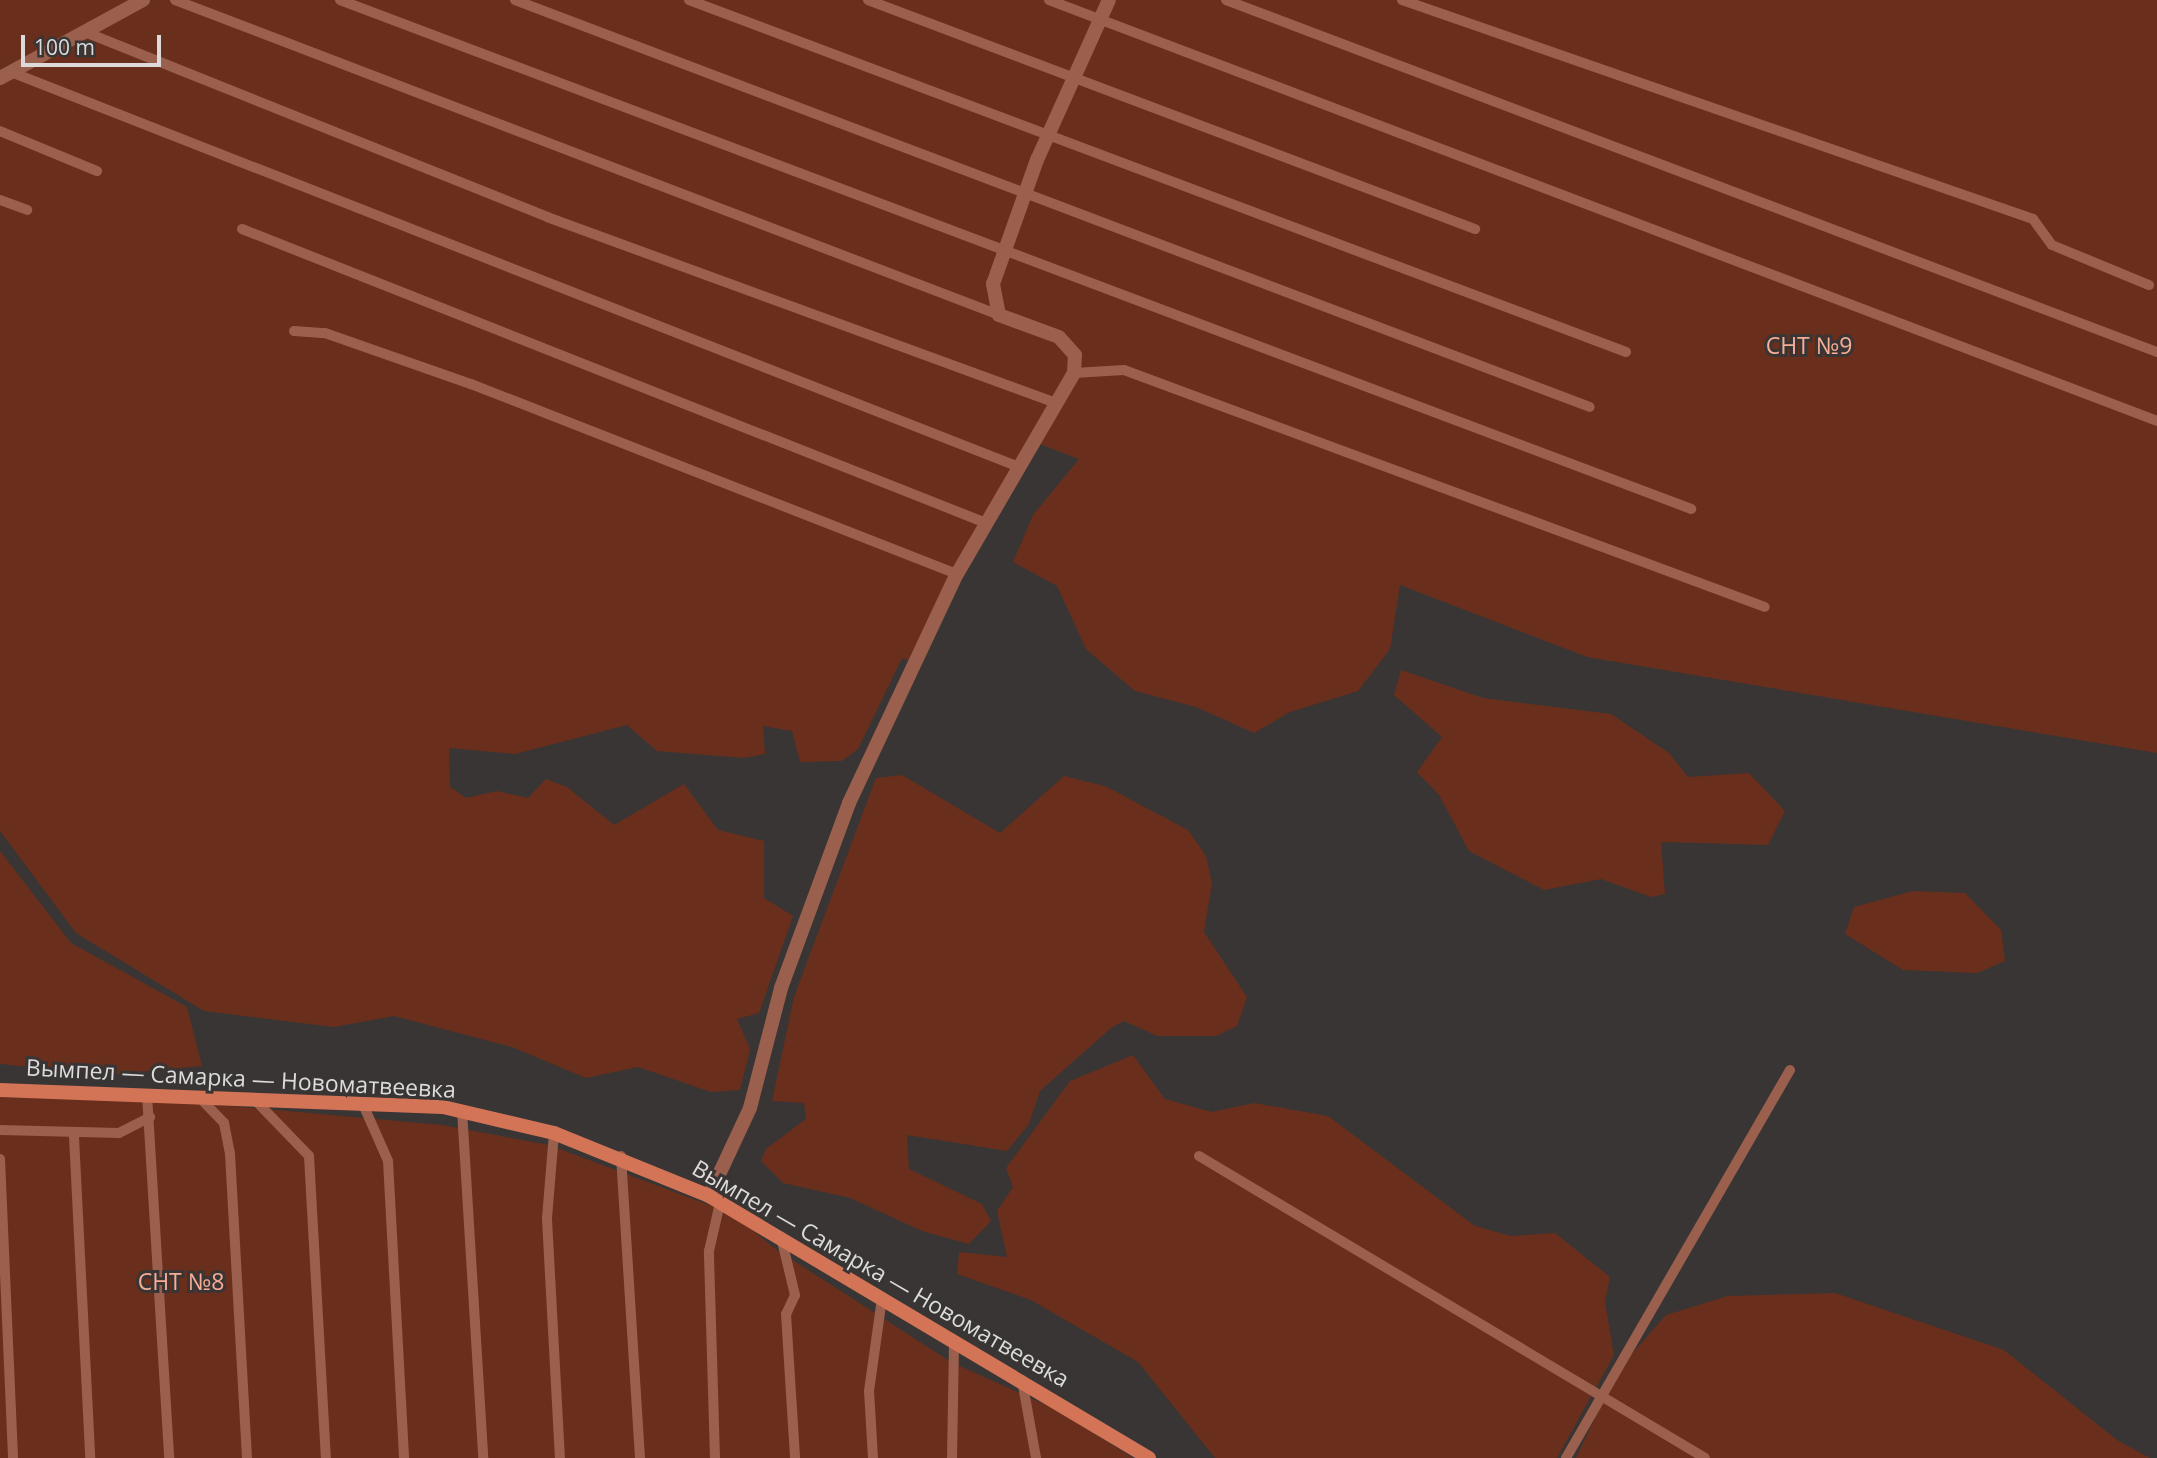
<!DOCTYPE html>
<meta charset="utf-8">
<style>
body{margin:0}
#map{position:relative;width:2157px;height:1458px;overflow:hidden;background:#383534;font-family:"Open Sans",sans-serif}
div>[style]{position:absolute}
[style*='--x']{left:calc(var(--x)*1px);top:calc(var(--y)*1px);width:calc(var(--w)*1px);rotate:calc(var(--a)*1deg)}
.green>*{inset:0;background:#692f1c}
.minor>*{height:10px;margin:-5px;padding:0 5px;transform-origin:5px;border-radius:5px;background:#9b5f4d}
.tertiary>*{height:14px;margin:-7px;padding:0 7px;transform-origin:7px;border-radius:7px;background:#9b5f4d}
.secondary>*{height:14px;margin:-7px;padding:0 7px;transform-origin:7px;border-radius:7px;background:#d37457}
span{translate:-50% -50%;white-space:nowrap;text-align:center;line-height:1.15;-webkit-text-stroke:6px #383534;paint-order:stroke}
.park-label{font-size:23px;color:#f6ac95}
.street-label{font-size:23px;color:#dcdada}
.scale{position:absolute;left:21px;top:35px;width:140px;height:32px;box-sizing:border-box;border:4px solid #dcdada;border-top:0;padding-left:9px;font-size:21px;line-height:24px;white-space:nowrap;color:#dcdada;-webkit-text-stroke:5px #383534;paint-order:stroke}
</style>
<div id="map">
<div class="green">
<div style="clip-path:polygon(0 0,132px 0,0 70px)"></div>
<div style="clip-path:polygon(152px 0,2157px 0,2157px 753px,1587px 657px,1400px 585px,1390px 649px,1358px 691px,1290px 712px,1254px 733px,1196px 707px,1135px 691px,1086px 649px,1057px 586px,1013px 562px,1033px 515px,1079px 459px,1029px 440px,908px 660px,902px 658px,858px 749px,842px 761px,800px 762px,792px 731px,763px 726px,765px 754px,743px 758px,657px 751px,627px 725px,515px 754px,449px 748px,450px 787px,466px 798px,497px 791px,528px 798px,546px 779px,567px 787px,614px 825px,684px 784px,718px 830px,764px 841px,764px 898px,793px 916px,759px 1013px,737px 1019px,750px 1049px,740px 1090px,711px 1092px,638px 1067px,586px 1078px,512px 1047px,394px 1016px,334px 1027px,204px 1011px,76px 933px,0 831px,0 84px)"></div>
<div style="clip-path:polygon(1401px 670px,1483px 698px,1611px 714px,1669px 753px,1688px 777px,1749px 773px,1785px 811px,1768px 845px,1661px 842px,1665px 894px,1651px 897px,1601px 879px,1544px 890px,1469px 851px,1439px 795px,1417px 772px,1442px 737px,1394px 695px)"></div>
<div style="clip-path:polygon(902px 775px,1000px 833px,1064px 776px,1105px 786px,1188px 830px,1206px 856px,1212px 883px,1204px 932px,1247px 997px,1237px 1026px,1216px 1036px,1157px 1036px,1124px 1021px,1111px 1028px,1040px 1091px,1029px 1124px,1007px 1151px,907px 1135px,909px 1169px,982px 1204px,991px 1221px,969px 1244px,922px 1231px,850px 1198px,783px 1183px,761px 1161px,766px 1149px,806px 1119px,804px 1103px,772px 1101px,794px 997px,876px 778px)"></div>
<div style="clip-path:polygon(0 851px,71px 943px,187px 1007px,202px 1066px,107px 1075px,0 1064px)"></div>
<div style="clip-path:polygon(1913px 891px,1965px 893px,2001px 930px,2005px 961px,1977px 973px,1903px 970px,1845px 934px,1854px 907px)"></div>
<div style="clip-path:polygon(1133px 1055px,1165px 1099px,1212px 1112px,1254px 1103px,1328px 1116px,1475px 1226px,1511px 1236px,1555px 1233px,1610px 1277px,1605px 1302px,1614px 1355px,1557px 1458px,1215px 1458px,1138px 1362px,1031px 1300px,957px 1274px,959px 1252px,1007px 1257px,997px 1211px,1013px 1187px,1006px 1168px,1070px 1081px)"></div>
<div style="clip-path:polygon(0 1097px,199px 1103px,442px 1125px,549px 1145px,733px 1214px,774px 1248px,951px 1362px,1055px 1409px,1133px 1458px,0 1458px)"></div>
<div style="clip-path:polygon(1835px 1293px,2004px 1350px,2117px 1440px,2150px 1458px,1576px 1458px,1618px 1370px,1666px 1315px,1728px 1296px)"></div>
</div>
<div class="minor">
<div style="--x:175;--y:0;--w:882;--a:20.92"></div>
<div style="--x:340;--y:0;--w:1444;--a:20.64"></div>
<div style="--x:515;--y:0;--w:1149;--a:20.74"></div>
<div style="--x:689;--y:0;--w:1001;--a:20.59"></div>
<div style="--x:868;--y:0;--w:649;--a:20.67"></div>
<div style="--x:1049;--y:0;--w:1185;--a:20.8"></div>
<div style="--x:1226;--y:0;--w:995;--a:20.71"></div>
<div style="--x:1402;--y:0;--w:668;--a:19.14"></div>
<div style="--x:2033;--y:219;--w:32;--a:54"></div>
<div style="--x:2052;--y:245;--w:105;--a:22.4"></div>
<div style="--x:85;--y:32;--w:498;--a:21.8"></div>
<div style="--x:547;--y:217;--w:542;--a:20.07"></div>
<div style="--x:11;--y:72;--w:1083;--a:21.4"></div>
<div style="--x:0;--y:131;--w:105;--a:22.4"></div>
<div style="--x:0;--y:200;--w:29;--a:20"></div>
<div style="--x:242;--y:229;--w:800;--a:21.56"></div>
<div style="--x:294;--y:331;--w:31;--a:4"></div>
<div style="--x:325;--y:333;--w:155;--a:19.3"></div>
<div style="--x:471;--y:384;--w:522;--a:21.35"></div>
<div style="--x:1074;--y:373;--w:50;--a:-3.4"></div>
<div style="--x:1124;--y:370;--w:683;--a:20.29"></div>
<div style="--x:147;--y:1095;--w:364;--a:86.5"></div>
<div style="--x:199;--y:1097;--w:36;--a:46"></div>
<div style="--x:224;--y:1123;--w:32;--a:79"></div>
<div style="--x:230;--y:1154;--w:304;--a:86.8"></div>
<div style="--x:254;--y:1099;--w:79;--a:46"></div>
<div style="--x:309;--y:1156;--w:302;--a:86.8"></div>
<div style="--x:362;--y:1102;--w:64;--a:66.2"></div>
<div style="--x:388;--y:1161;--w:297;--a:86.9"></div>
<div style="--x:462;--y:1110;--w:349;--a:86.5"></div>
<div style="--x:0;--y:1130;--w:119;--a:1.4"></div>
<div style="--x:119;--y:1133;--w:35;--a:-27"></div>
<div style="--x:554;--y:1133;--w:86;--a:94.7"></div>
<div style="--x:547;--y:1219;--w:239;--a:86.9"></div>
<div style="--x:74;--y:1137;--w:321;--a:87.1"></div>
<div style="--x:621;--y:1156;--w:303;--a:86.4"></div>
<div style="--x:1199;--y:1156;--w:589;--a:30.83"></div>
<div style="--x:0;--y:1159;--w:299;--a:87.5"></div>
<div style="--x:781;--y:1237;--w:60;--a:76.4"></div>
<div style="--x:795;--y:1295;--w:21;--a:115"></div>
<div style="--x:786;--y:1314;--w:144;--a:86.4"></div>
<div style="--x:1022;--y:1380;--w:79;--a:79.8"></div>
<div style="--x:715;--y:1458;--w:207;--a:-91.7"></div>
<div style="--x:709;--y:1251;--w:49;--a:-77.1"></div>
<div style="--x:873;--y:1458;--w:67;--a:-93.4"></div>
<div style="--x:869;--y:1391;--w:93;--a:-82"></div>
<div style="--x:952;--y:1458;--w:117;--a:-89"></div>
<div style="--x:1566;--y:1458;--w:448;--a:-60"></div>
</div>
<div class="tertiary">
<div style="--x:0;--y:78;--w:163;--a:-28.6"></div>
<div style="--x:709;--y:1196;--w:97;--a:-65"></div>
<div style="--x:750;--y:1108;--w:124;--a:-75.5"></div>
<div style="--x:781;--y:988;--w:197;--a:-69.8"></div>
<div style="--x:849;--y:803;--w:253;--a:-64.8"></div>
<div style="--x:957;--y:574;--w:233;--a:-59.8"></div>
<div style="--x:1074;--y:373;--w:18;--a:-87"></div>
<div style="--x:1075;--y:355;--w:24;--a:-132"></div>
<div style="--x:1059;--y:337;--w:64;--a:-159.9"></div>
<div style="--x:999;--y:315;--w:32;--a:-101"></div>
<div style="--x:993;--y:284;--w:132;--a:-70.5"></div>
<div style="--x:1037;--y:160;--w:175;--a:-65.8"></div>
</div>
<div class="secondary">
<div style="--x:0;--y:1090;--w:443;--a:2.2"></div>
<div style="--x:443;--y:1107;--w:114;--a:13.2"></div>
<div style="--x:554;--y:1133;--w:167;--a:22.1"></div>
<div style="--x:709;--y:1196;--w:512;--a:30.77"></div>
</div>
<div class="park-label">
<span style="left:1809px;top:345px">СНТ №9</span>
<span style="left:181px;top:1281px">СНТ №8</span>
</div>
<div class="street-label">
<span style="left:241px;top:1078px;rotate:3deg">Вымпел — Самарка — Новоматвеевка</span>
<span style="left:881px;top:1273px;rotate:30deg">Вымпел — Самарка — Новоматвеевка</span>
</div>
<div class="scale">100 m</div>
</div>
